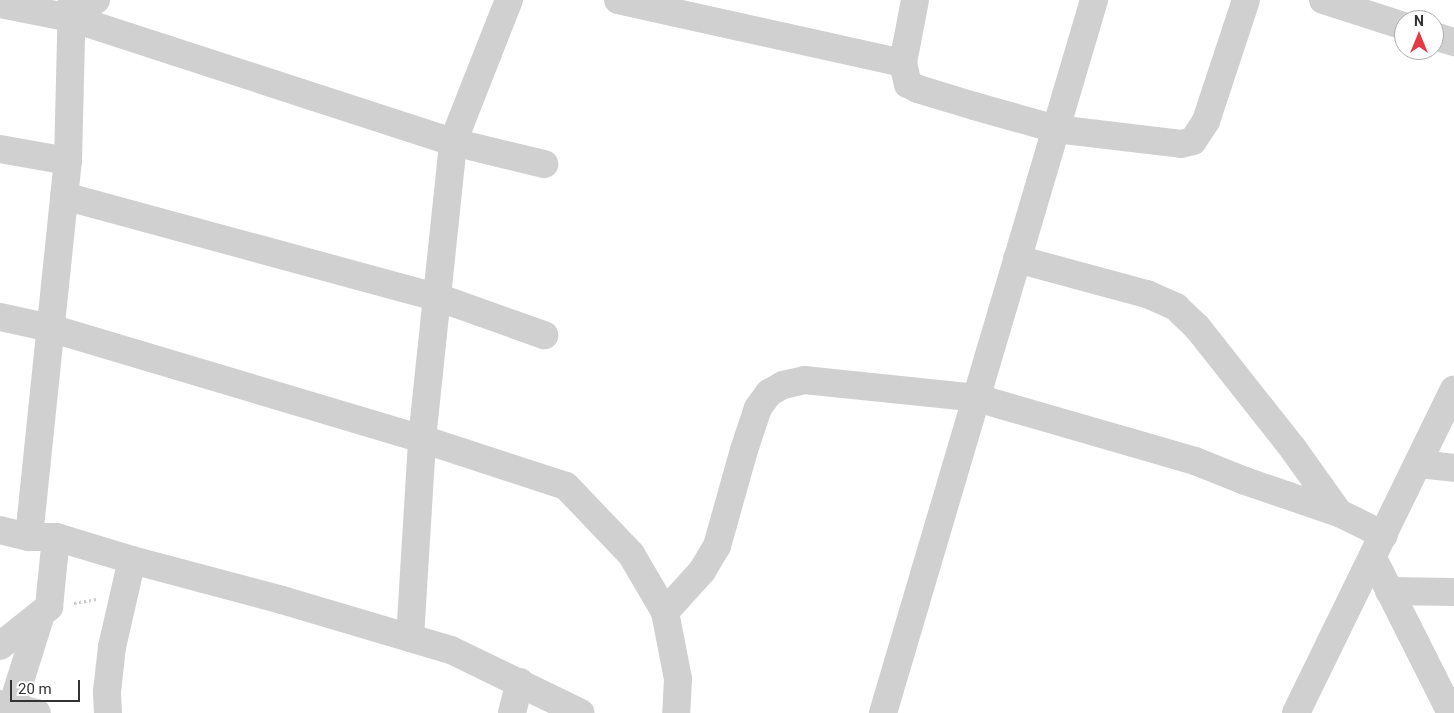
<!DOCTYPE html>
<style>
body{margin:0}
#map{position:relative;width:1454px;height:713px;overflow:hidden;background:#fff;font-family:Roboto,sans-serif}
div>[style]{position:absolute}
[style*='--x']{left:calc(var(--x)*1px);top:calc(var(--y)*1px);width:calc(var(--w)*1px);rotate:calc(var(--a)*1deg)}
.path>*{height:3px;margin-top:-1.5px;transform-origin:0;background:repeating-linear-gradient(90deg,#cdcdcd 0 2.5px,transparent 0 5px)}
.minor>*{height:28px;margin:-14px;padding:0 14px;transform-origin:14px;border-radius:14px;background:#d0d0d0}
span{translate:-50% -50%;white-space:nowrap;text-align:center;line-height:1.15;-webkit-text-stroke:5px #fff;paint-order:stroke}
.north{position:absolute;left:1394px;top:10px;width:50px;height:50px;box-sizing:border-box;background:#fff;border:1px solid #adadad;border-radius:50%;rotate:0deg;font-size:14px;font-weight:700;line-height:20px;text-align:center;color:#333}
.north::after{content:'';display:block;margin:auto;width:18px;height:22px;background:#e63946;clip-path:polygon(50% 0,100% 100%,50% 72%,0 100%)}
.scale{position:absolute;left:10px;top:680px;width:70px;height:22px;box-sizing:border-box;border:2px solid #333;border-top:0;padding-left:6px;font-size:15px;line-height:18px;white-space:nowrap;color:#333;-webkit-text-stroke:4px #fff;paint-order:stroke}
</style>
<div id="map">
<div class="path">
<div style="--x:74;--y:603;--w:23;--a:-10"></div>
</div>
<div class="minor">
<div style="--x:618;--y:0;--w:292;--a:12.5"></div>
<div style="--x:915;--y:0;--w:64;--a:100.8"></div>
<div style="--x:903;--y:63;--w:22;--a:77"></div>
<div style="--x:908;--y:84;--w:11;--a:27"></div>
<div style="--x:918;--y:89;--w:59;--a:16.9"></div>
<div style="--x:974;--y:106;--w:85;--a:15.7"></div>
<div style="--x:1056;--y:129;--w:126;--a:6.8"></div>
<div style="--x:1181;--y:144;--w:12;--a:-14"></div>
<div style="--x:1193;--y:141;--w:24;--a:-57"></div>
<div style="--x:1206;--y:121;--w:127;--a:-71.7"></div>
<div style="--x:1323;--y:0;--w:85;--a:17.8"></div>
<div style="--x:0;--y:4;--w:72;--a:11.2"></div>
<div style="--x:71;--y:18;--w:402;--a:18"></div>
<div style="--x:453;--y:142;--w:94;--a:13.6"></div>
<div style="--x:71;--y:18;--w:31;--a:-36"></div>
<div style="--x:1434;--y:36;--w:21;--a:17"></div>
<div style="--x:0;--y:149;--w:69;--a:10"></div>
<div style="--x:64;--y:196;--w:386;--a:15.2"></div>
<div style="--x:437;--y:297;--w:114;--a:19.6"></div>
<div style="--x:1017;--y:259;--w:135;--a:15.1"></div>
<div style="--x:1147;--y:294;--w:32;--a:24"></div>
<div style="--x:1176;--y:307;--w:29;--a:44"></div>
<div style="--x:1197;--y:327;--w:157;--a:51.7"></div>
<div style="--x:1294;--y:450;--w:77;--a:54.5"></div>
<div style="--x:0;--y:317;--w:51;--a:12.4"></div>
<div style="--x:50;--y:328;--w:388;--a:16.6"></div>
<div style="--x:422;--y:439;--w:151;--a:18.1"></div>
<div style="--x:566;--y:486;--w:94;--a:46.3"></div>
<div style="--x:631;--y:554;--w:67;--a:59.6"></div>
<div style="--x:665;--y:612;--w:68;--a:79"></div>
<div style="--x:678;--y:679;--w:34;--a:93"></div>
<div style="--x:1418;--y:464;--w:36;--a:6"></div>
<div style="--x:0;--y:530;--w:30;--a:14"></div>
<div style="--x:29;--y:537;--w:27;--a:0"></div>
<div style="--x:56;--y:537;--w:79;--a:16.8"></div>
<div style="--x:132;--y:560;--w:155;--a:14.9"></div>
<div style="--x:282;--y:600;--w:176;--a:16.5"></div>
<div style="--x:451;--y:650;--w:144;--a:25.9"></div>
<div style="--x:29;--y:537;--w:378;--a:-84.1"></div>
<div style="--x:68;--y:161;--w:160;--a:-88.6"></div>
<div style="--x:1373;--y:558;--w:174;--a:63.3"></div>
<div style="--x:1389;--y:591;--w:65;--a:0.9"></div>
<div style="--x:665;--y:612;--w:55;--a:-47.9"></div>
<div style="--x:702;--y:571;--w:29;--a:-59"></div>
<div style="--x:717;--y:546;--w:100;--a:-74.3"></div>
<div style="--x:744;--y:450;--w:44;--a:-71.6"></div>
<div style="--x:758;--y:408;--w:19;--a:-54"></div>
<div style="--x:769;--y:393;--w:16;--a:-30"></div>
<div style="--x:783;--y:385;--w:22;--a:-13"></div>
<div style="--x:804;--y:380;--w:174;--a:5.9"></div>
<div style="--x:977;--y:398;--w:227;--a:16.1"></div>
<div style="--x:1195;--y:461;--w:54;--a:21.8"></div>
<div style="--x:1245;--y:481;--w:99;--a:18.8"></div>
<div style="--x:1339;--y:513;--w:50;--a:26.1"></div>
<div style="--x:410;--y:638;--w:199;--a:-86.5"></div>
<div style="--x:422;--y:439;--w:299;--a:-84"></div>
<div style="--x:453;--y:142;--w:153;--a:-68.5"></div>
<div style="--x:0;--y:646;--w:63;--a:-38.5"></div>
<div style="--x:49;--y:607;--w:70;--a:-84.3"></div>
<div style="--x:0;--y:704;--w:38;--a:14"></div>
<div style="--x:10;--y:713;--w:104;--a:-72.6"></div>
<div style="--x:108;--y:713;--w:21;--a:-93"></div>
<div style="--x:107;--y:692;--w:45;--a:-83.7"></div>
<div style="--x:112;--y:647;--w:89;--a:-77.1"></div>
<div style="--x:512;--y:713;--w:32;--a:-76"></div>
<div style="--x:883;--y:713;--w:744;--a:-73.51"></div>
<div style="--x:1296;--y:713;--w:360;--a:-64"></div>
</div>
<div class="north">N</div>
<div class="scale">20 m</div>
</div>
